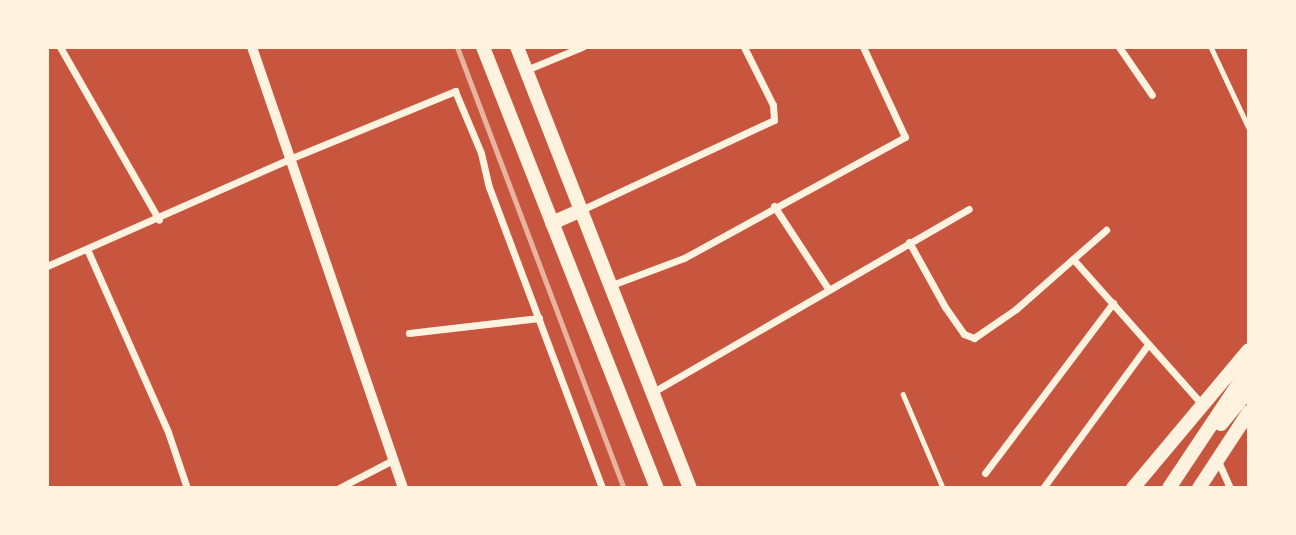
<!DOCTYPE html>
<style>
body{margin:0}
#map{position:relative;width:1296px;height:535px;overflow:hidden;background:#c8553d;font-family:"DejaVu Sans",sans-serif}
div>[style]{position:absolute}
[style*='--x']{left:calc(var(--x)*1px);top:calc(var(--y)*1px);width:calc(var(--w)*1px);rotate:calc(var(--a)*1deg)}
.service>*{height:4.5px;margin:-2.25px;padding:0 2.25px;transform-origin:2.25px;border-radius:2.25px;background:#fff3e0}
.minor>*{height:7px;margin:-3.5px;padding:0 3.5px;transform-origin:3.5px;border-radius:3.5px;background:#fff3e0}
.tertiary>*{height:10px;margin:-5px;padding:0 5px;transform-origin:5px;border-radius:5px;background:#fff3e0}
.primary>*{height:14px;margin:-7px;padding:0 7px;transform-origin:7px;border-radius:7px;background:#fff3e0}
.trunk>*{height:14px;margin:-7px;padding:0 7px;transform-origin:7px;border-radius:7px;background:#fff3e0}
.rail>*{height:5px;margin:-2.5px;padding:0 2.5px;transform-origin:2.5px;border-radius:2.5px;background:#e9b49f}
span{translate:-50% -50%;white-space:nowrap;text-align:center;line-height:1.15;-webkit-text-stroke:6px #fff3e0;paint-order:stroke}
.frame{position:absolute;inset:0;border:49px solid #fff3e0;pointer-events:none}
</style>
<div id="map">
<div class="service">
<div style="--x:1211;--y:47;--w:89;--a:64.9"></div>
<div style="--x:903;--y:394;--w:102;--a:66.9"></div>
</div>
<div class="minor">
<div style="--x:60;--y:47;--w:199;--a:60.2"></div>
<div style="--x:1119;--y:47;--w:58;--a:55.5"></div>
<div style="--x:526;--y:70;--w:61;--a:-22.3"></div>
<div style="--x:774;--y:206;--w:100;--a:56.8"></div>
<div style="--x:579;--y:211;--w:215;--a:-25"></div>
<div style="--x:774;--y:120;--w:15;--a:-94"></div>
<div style="--x:773;--y:105;--w:65;--a:-116.6"></div>
<div style="--x:909;--y:242;--w:74;--a:61"></div>
<div style="--x:945;--y:307;--w:33;--a:55"></div>
<div style="--x:964;--y:334;--w:11;--a:22"></div>
<div style="--x:974;--y:338;--w:51;--a:-34.6"></div>
<div style="--x:1016;--y:309;--w:120;--a:-41.3"></div>
<div style="--x:87;--y:249;--w:200;--a:66.1"></div>
<div style="--x:168;--y:432;--w:59;--a:71.3"></div>
<div style="--x:1073;--y:259;--w:193;--a:48.4"></div>
<div style="--x:47;--y:266;--w:262;--a:-23.8"></div>
<div style="--x:287;--y:160;--w:182;--a:-22.3"></div>
<div style="--x:455;--y:91;--w:67;--a:67.2"></div>
<div style="--x:481;--y:153;--w:35;--a:77"></div>
<div style="--x:489;--y:187;--w:322;--a:69.4"></div>
<div style="--x:609;--y:286;--w:80;--a:-20.5"></div>
<div style="--x:684;--y:258;--w:252;--a:-28.7"></div>
<div style="--x:905;--y:137;--w:99;--a:-115"></div>
<div style="--x:409;--y:333;--w:131;--a:-6.6"></div>
<div style="--x:653;--y:392;--w:365;--a:-30.1"></div>
<div style="--x:1218;--y:461;--w:30;--a:66"></div>
<div style="--x:985;--y:473;--w:213;--a:-53"></div>
<div style="--x:339;--y:488;--w:61;--a:-27.4"></div>
<div style="--x:1043;--y:488;--w:176;--a:-53.8"></div>
</div>
<div class="tertiary">
<div style="--x:252;--y:47;--w:466;--a:71.1"></div>
</div>
<div class="primary">
<div style="--x:483;--y:47;--w:474;--a:68.5"></div>
<div style="--x:517;--y:47;--w:474;--a:68.6"></div>
<div style="--x:552;--y:223;--w:30;--a:-24"></div>
</div>
<div class="trunk">
<div style="--x:1221;--y:424;--w:44;--a:-50.5"></div>
<div style="--x:1133;--y:488;--w:180;--a:-50"></div>
<div style="--x:1169;--y:488;--w:144;--a:-56.3"></div>
<div style="--x:1199;--y:488;--w:91;--a:-56.7"></div>
</div>
<div class="rail">
<div style="--x:457;--y:47;--w:472;--a:69.3"></div>
</div>
<div class="frame"></div>
</div>
